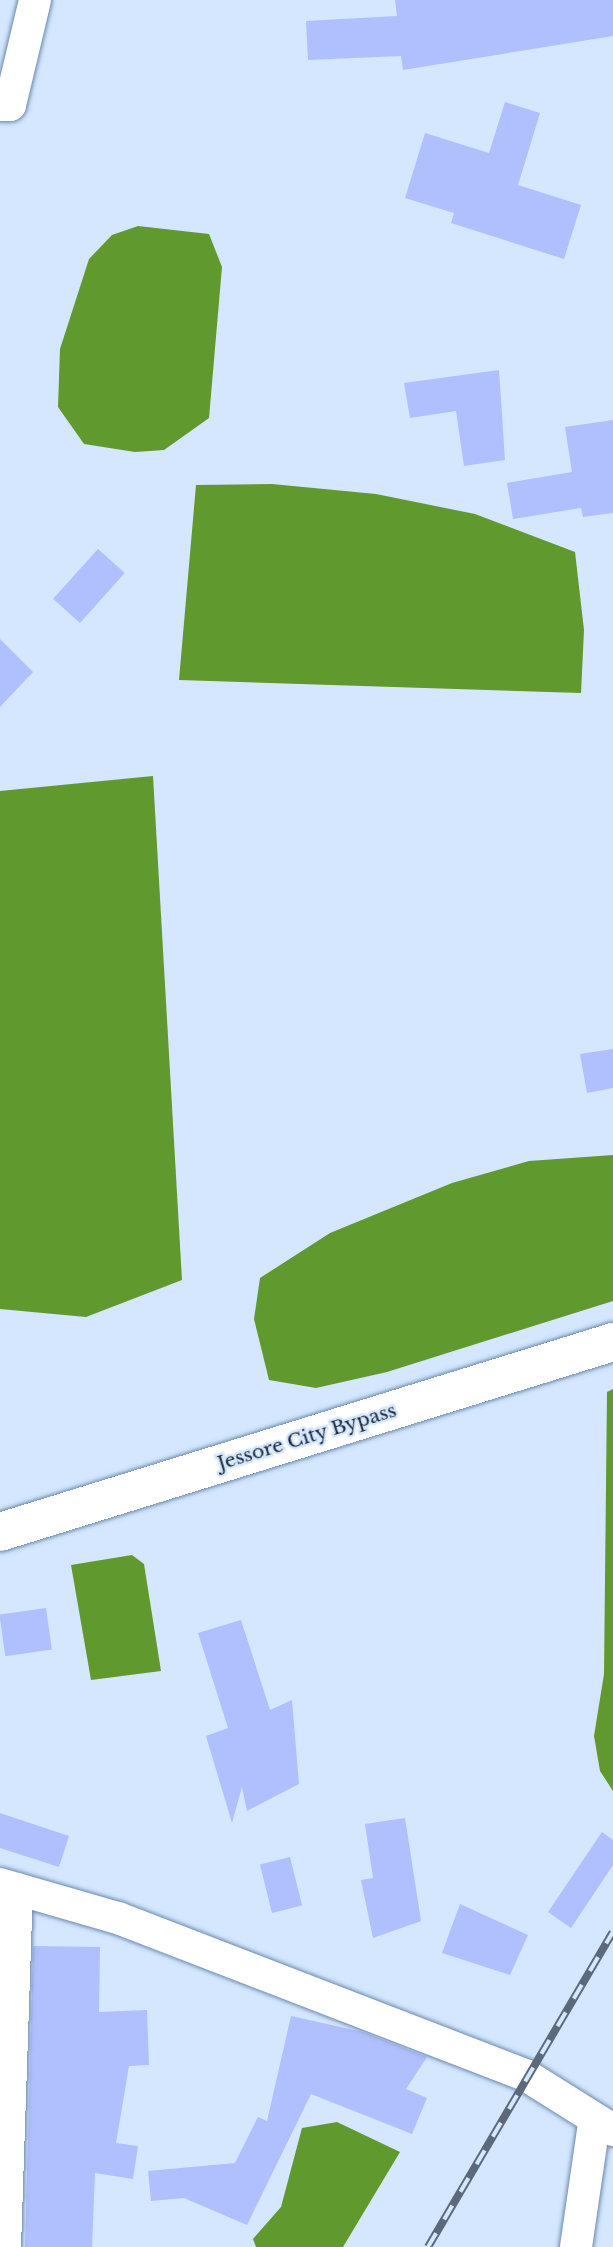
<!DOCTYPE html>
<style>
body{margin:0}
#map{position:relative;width:613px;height:2247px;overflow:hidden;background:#d4e7ff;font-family:"Libre Baskerville",serif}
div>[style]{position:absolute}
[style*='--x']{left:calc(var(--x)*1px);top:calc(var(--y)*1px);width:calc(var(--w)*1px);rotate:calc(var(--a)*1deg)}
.water>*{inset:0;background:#60992e}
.building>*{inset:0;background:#b0bffe;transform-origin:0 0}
.roads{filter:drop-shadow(0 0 2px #6b89ad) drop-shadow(0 0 2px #6b89ad)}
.street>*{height:32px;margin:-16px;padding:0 16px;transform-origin:16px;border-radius:16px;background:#fff}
.highway>*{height:38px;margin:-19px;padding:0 19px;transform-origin:19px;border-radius:19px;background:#fff}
.rail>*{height:8px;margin-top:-4px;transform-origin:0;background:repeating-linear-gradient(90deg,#d4e7ff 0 16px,#5b697a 0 32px);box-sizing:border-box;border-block:2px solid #5b697a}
span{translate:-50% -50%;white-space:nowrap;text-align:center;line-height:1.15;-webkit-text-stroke:5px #d4e7ff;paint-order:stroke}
.street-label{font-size:19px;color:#1b2735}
</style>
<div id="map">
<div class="water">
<div style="clip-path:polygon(138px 226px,209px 234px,222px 267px,209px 418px,164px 450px,135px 452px,84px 444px,58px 407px,60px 349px,89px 259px,112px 235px)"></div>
<div style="clip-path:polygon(272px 484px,376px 494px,475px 514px,575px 552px,584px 630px,581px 693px,179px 680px,196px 485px)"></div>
<div style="clip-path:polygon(153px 776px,182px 1280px,86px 1317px,0 1309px,0 791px)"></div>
<div style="clip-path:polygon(613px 1155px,613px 1301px,387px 1372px,316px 1388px,269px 1380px,254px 1319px,260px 1278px,330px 1233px,452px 1183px,529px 1161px)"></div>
<div style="clip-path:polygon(613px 1389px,613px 1791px,600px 1771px,594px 1736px,604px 1674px,607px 1392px)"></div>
<div style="clip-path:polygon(132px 1555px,144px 1564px,161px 1671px,91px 1680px,71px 1565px)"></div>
<div style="clip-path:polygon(337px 2122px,400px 2152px,343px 2247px,256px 2247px,253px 2239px,281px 2207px,302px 2128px)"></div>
</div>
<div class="building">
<div style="clip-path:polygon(395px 0,613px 0,613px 36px,403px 70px,401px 56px,308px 60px,306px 21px,397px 16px)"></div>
<div style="clip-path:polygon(505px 102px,540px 113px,518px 185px,581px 205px,564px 259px,451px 223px,454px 213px,405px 198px,425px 133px,489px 153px)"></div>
<div style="clip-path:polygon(499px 370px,505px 460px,464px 466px,456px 411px,410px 418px,404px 383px)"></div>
<div style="clip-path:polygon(613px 420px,613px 513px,583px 517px,581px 508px,513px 519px,507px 483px,572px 472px,565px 427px)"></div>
<div style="left:98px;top:549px;width:36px;height:67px;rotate:42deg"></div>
<div style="clip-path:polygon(0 639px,33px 672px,0 707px)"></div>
<div style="clip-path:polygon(613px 1049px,613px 1088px,587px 1093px,580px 1054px)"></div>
<div style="left:46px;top:1608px;width:42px;height:47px;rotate:82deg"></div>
<div style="clip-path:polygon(241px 1620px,270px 1710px,292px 1700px,299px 1784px,247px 1811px,242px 1787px,232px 1823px,206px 1736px,228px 1728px,198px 1633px)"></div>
<div style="clip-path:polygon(0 1813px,69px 1836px,59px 1867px,0 1848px)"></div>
<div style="clip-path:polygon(405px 1818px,421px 1921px,373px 1938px,361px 1880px,373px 1878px,365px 1824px)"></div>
<div style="clip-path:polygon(602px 1832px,613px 1840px,613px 1865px,571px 1928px,548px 1912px)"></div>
<div style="left:290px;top:1857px;width:50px;height:31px;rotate:76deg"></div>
<div style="clip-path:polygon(460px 1904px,528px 1935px,510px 1975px,442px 1953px)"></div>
<div style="clip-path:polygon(33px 1946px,100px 1947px,99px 2012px,147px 2010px,149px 2065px,129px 2066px,116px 2143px,138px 2146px,133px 2179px,95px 2173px,92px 2247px,25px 2247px)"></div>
<div style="clip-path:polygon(291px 2016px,363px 2032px,427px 2057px,406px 2089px,427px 2098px,412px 2134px,311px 2094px,247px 2225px,184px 2198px,151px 2201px,148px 2171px,235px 2163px,258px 2117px,267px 2121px)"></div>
</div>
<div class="roads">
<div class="street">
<div style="--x:0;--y:105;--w:10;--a:0"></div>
<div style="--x:10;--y:105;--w:108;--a:-76.6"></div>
<div style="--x:0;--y:1884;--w:123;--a:16.1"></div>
<div style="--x:118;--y:1918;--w:438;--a:21.1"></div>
<div style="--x:527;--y:2076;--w:102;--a:32.1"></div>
<div style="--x:5;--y:2247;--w:358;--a:-88.1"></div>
<div style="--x:576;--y:2247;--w:124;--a:-81.7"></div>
</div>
<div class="highway">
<div style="--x:0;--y:1532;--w:642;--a:-17.22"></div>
</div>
</div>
<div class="rail">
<div style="--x:428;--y:2247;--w:365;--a:-59.6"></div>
</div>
<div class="street-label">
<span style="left:307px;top:1437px;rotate:-17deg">Jessore City Bypass</span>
</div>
</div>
